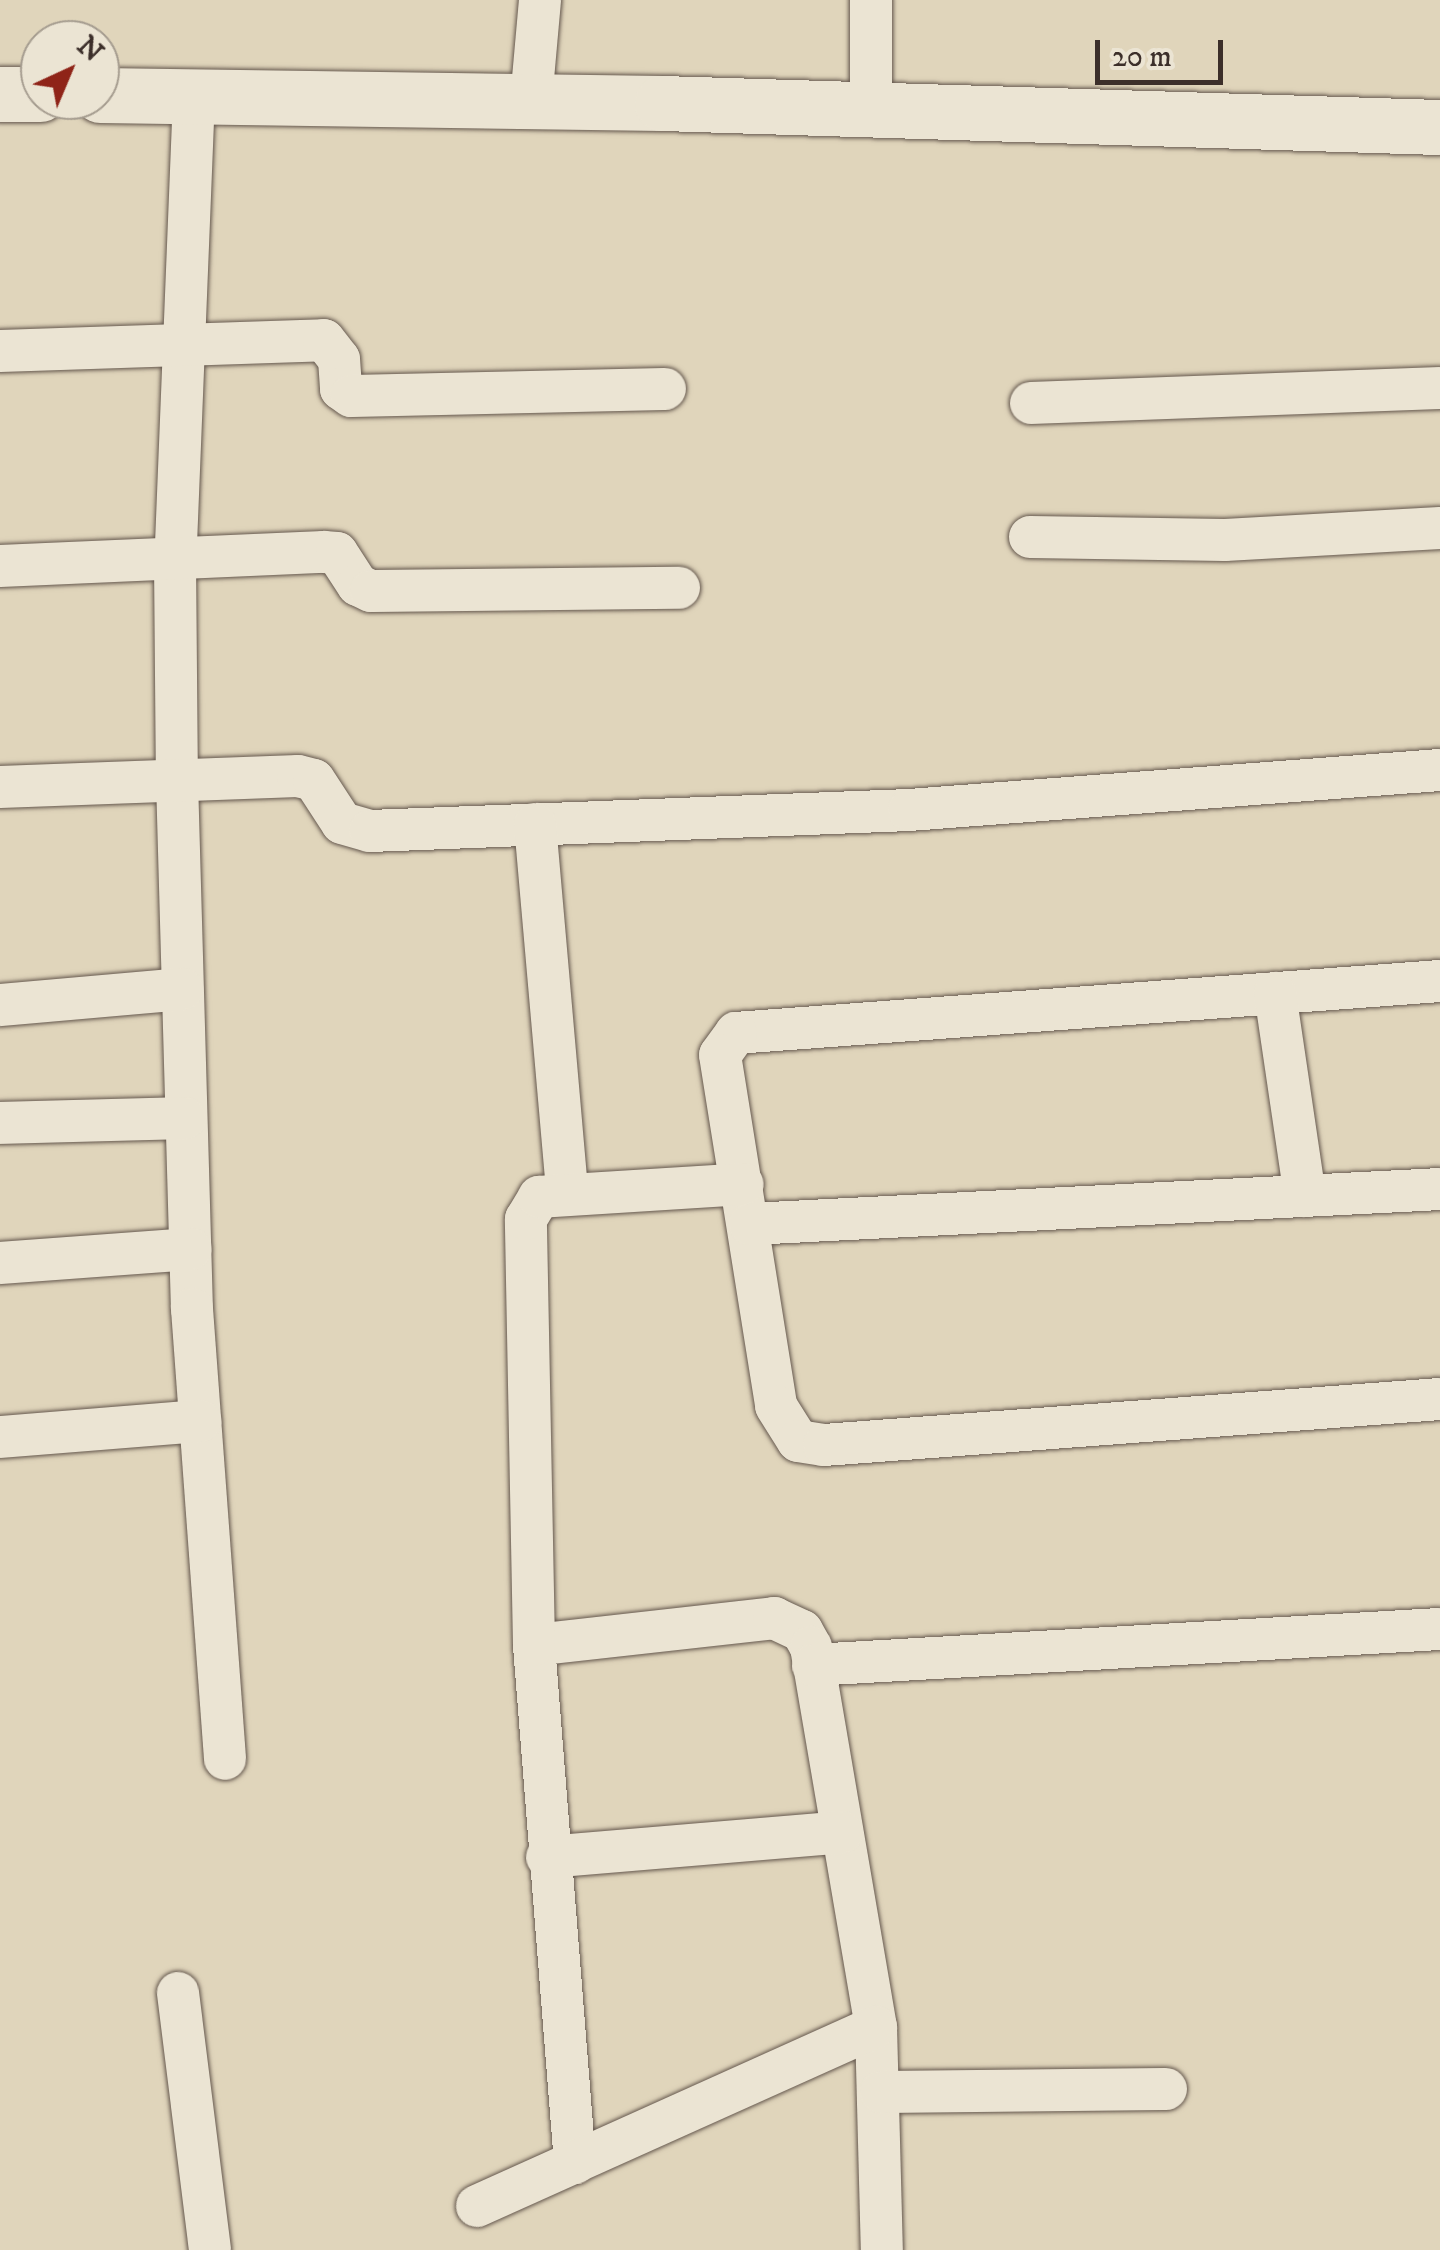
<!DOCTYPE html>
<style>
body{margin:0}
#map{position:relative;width:1440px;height:2250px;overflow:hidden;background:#e0d5bb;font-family:"IM FELL DW Pica",serif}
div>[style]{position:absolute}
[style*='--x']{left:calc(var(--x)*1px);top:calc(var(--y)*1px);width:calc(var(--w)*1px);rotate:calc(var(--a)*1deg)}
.roads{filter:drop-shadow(0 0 2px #65584e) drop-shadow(0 0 2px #65584e)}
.street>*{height:42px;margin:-21px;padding:0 21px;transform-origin:21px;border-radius:21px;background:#ebe4d3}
.secondary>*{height:55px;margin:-27.5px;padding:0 27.5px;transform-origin:27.5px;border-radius:27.5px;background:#ebe4d3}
span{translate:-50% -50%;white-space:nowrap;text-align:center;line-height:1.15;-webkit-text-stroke:10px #ebe4d3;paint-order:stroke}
.north{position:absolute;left:20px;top:20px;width:100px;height:100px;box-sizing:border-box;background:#ebe4d3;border:2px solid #a59c8f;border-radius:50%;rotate:44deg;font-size:28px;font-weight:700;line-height:40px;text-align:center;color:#3c2f2a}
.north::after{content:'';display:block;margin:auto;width:35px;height:45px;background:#8f2418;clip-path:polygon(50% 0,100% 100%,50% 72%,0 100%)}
.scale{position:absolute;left:1095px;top:40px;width:128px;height:45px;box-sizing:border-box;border:5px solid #3c2f2a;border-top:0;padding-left:12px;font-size:30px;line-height:35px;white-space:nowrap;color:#3c2f2a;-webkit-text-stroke:8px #ebe4d3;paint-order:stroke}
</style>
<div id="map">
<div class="roads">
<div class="street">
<div style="--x:871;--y:0;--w:110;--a:90"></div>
<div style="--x:194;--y:96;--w:464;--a:92.3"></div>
<div style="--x:175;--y:560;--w:220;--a:89.5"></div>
<div style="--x:177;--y:780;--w:529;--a:88.38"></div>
<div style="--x:192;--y:1309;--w:451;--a:85.8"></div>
<div style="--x:531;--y:101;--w:101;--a:-84.9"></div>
<div style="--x:0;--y:351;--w:324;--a:-1.9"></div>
<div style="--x:324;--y:340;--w:24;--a:52"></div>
<div style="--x:339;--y:359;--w:30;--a:86"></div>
<div style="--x:341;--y:389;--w:12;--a:35"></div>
<div style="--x:351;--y:396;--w:314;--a:-1.3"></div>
<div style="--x:1031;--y:403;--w:409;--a:-2.1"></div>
<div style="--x:1030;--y:537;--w:195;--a:0.9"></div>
<div style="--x:1225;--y:540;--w:215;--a:-3.2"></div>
<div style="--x:0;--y:566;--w:324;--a:-2.5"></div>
<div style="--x:324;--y:552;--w:13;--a:4"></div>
<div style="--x:337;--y:553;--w:38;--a:57"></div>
<div style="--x:358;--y:585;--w:14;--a:25"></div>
<div style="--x:371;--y:591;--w:308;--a:-0.6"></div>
<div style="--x:0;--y:787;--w:298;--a:-2.1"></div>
<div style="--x:298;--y:776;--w:16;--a:14"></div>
<div style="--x:314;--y:780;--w:51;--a:56.9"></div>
<div style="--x:342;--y:823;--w:29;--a:16"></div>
<div style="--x:370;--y:831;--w:539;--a:-2.23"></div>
<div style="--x:909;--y:810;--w:533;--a:-4.31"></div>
<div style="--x:535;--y:824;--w:370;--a:85"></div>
<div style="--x:1440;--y:981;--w:706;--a:175.78"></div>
<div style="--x:736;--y:1033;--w:27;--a:126"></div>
<div style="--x:720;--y:1055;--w:355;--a:80.9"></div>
<div style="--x:776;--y:1406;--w:41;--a:57.8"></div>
<div style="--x:798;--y:1441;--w:26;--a:9"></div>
<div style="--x:824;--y:1445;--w:618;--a:-4.27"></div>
<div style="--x:1275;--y:993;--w:205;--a:81.6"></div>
<div style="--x:0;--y:1005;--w:183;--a:-5"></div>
<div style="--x:0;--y:1123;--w:185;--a:-1.5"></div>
<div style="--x:750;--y:1224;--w:691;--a:-2.9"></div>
<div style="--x:0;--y:1263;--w:191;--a:-4.2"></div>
<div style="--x:0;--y:1437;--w:201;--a:-4.6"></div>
<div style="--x:534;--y:1645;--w:242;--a:-6.4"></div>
<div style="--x:774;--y:1618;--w:31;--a:25"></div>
<div style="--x:802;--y:1631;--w:18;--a:61"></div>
<div style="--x:811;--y:1647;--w:386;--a:80.3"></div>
<div style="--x:876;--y:2027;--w:223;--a:88.5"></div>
<div style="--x:813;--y:1665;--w:628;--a:-3.29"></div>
<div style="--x:547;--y:1857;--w:296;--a:-4.8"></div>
<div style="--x:178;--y:1993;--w:259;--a:82.9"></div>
<div style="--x:881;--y:2092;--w:285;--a:-0.6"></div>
<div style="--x:575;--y:2163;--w:520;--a:-94.53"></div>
<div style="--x:534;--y:1645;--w:426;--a:-91.1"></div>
<div style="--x:526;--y:1219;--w:26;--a:-59"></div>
<div style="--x:539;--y:1197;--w:204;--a:-3.6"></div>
<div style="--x:477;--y:2206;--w:437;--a:-24.2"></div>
</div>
<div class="secondary">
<div style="--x:0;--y:94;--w:40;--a:0"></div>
<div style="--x:100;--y:95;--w:562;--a:0.82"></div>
<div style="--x:662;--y:103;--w:778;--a:1.77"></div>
</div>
</div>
<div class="north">N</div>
<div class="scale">20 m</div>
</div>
